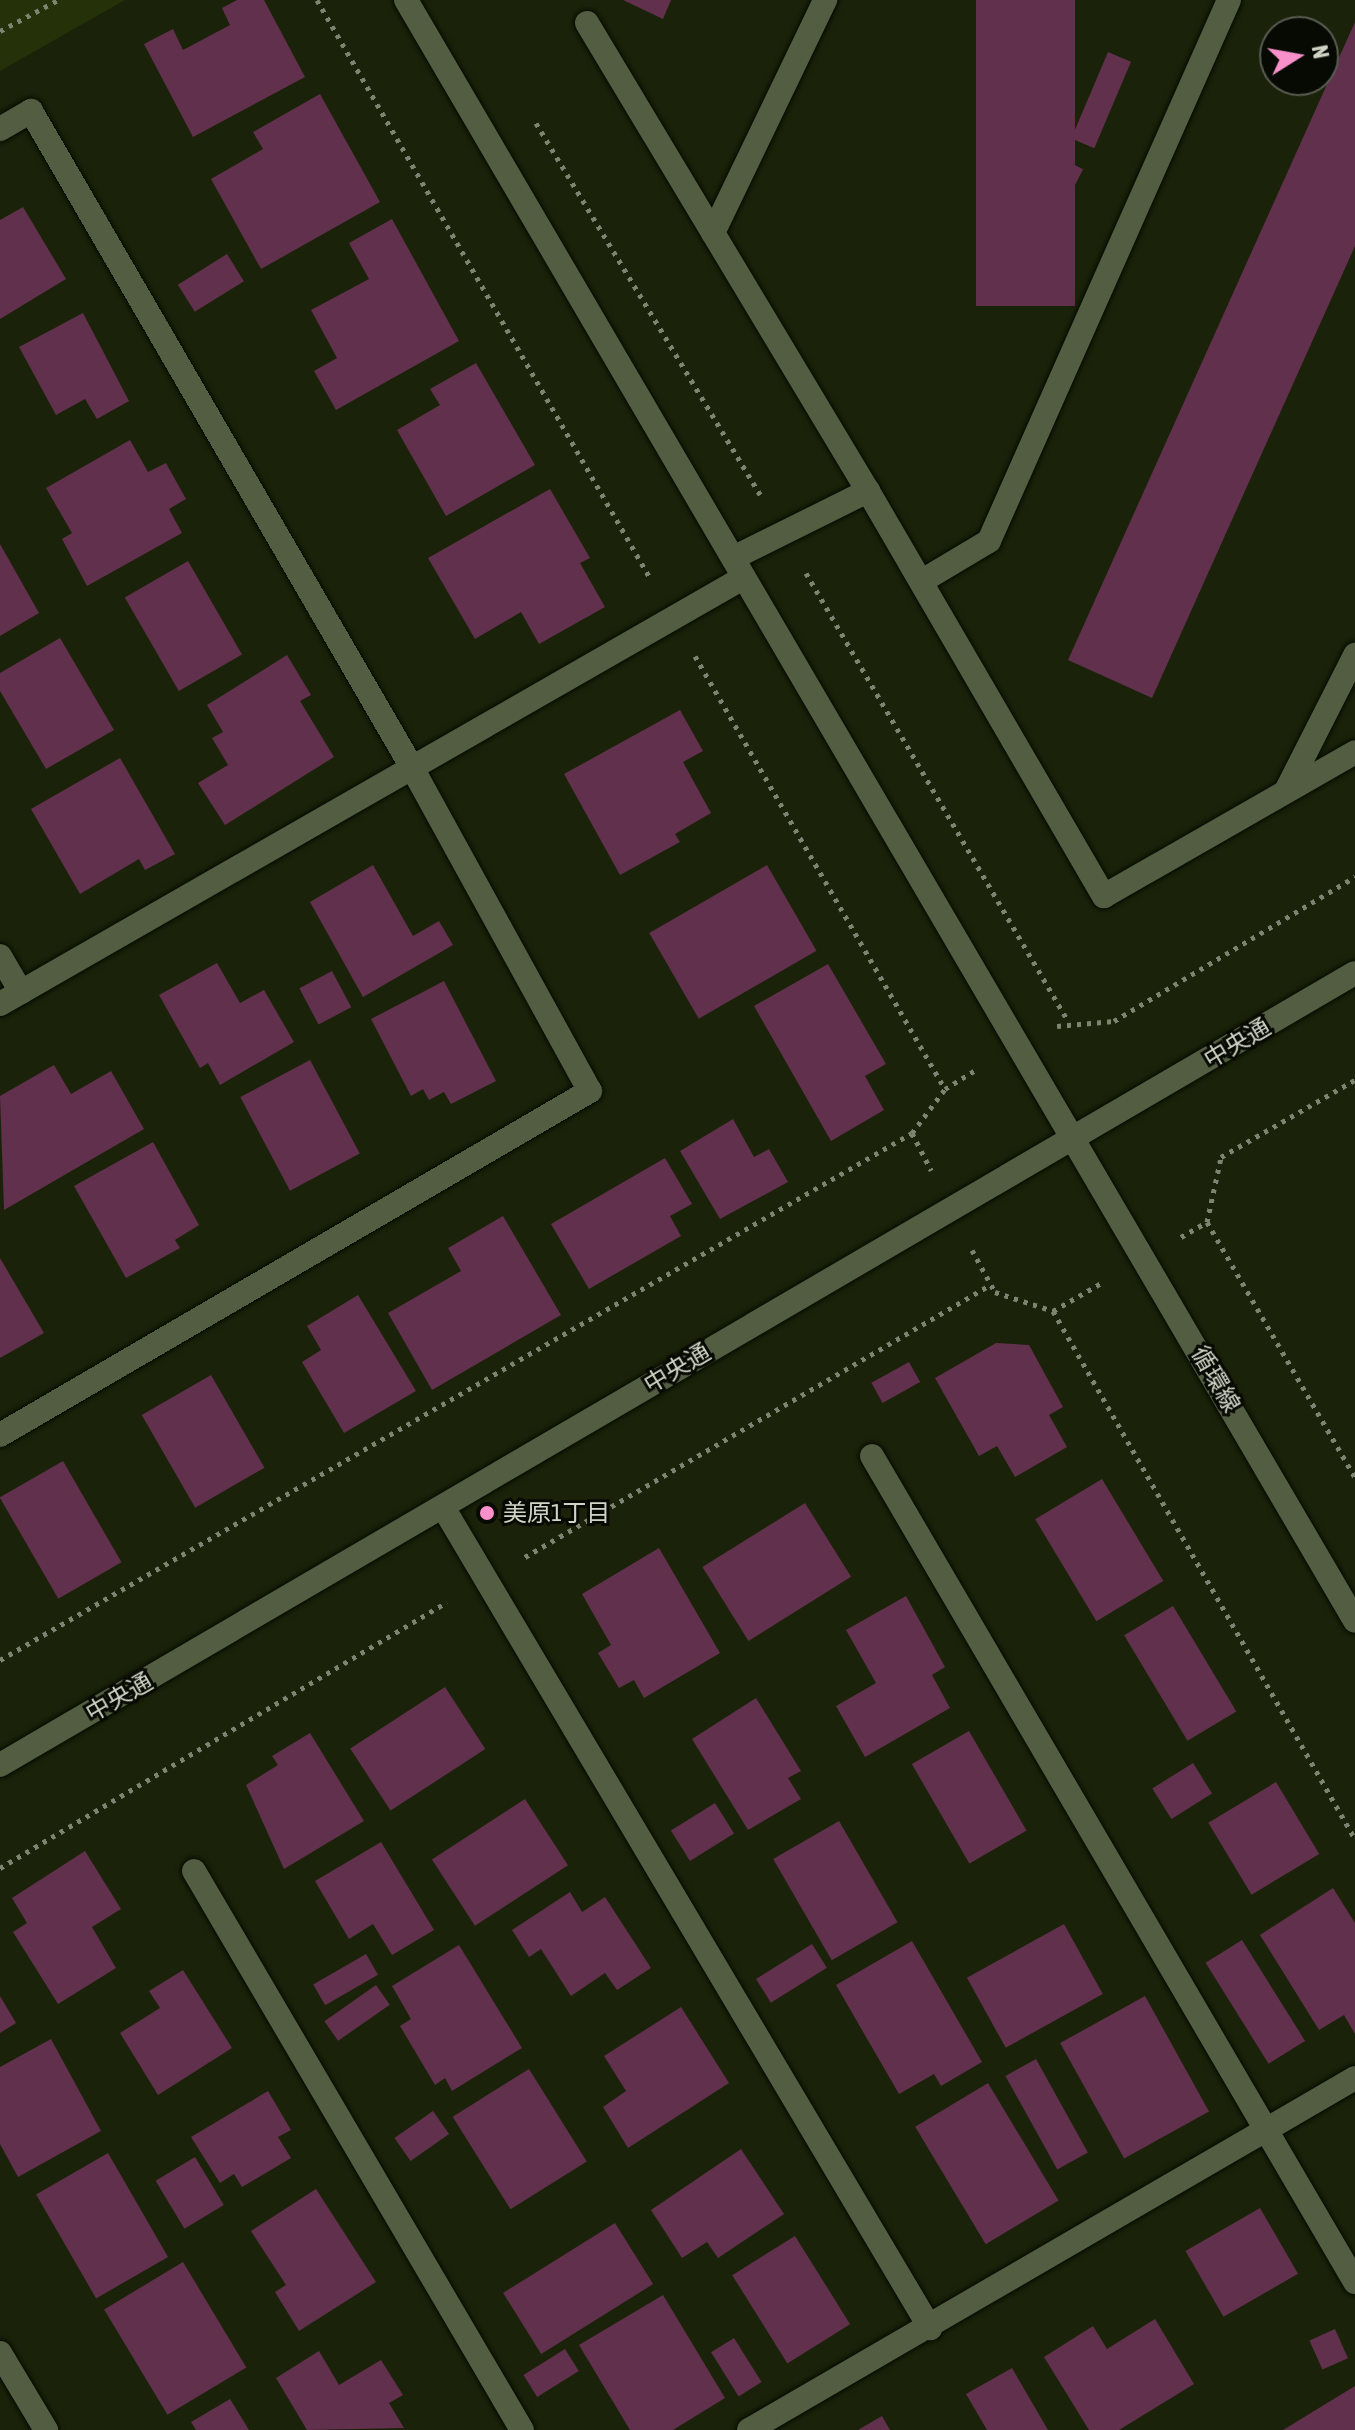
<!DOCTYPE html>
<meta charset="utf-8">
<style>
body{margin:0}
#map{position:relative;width:1355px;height:2430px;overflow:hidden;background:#1a2209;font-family:"Asap Condensed","Noto Sans JP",sans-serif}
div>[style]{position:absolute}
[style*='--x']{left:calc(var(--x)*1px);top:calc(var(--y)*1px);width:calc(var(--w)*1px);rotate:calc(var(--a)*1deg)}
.green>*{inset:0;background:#253109}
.building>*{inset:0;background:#61304c;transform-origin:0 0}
.path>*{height:5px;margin-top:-2.5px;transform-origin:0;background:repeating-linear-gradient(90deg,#7d8471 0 4px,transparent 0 10px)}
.roads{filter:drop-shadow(0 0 2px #050b00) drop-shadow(0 0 2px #050b00)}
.minor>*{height:24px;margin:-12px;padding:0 12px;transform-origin:12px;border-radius:12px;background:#535d42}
.dots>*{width:22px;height:22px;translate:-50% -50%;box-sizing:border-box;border:4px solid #070a03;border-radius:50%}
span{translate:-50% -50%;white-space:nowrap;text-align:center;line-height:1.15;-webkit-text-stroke:6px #070a03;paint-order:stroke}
.street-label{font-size:24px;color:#cfd5c6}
.poi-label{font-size:24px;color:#cfd5c6}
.left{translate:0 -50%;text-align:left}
.north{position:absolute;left:1259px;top:16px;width:80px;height:80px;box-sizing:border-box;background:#070a03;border:2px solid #575b51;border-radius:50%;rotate:79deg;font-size:22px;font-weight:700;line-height:32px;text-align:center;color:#cfd5c6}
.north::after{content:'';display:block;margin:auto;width:28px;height:36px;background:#f990ca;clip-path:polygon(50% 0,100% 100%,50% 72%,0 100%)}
</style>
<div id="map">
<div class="green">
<div style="clip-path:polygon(0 0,125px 0,0 71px)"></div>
</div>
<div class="building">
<div style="clip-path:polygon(237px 0,264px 0,305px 77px,193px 137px,144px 44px,173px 29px,183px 50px,230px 25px,222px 8px)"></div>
<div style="clip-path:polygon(623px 0,671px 0,663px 19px)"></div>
<div style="left:976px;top:0;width:99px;height:306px"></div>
<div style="clip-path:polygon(1355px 22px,1355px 246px,1152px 698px,1068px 660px)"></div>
<div style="left:1108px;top:52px;width:25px;height:94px;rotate:23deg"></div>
<div style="clip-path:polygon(320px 94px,380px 202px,261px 269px,211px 179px,263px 149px,253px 132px)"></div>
<div style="left:1059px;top:157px;width:27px;height:106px;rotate:27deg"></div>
<div style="clip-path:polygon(23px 207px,66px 279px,0 319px,0 220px)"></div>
<div style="clip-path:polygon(392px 219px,459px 341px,336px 410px,314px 371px,337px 358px,311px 310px,369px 279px,349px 243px)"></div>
<div style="left:227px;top:254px;width:32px;height:58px;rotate:58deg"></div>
<div style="clip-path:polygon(83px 313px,129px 401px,97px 419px,85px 399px,56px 415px,19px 347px)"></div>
<div style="clip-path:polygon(476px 363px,535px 465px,446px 516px,397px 430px,440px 405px,430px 389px)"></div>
<div style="clip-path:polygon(130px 440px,148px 472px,166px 463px,186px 499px,169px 509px,182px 533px,87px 586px,62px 539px,72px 533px,46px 488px)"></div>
<div style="clip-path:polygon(550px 489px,590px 558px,580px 563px,605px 607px,539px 644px,521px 612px,475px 639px,428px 558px)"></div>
<div style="clip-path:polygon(0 544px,39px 613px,0 636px)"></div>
<div style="left:188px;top:561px;width:108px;height:73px;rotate:60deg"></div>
<div style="clip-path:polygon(60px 638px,114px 730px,46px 769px,0 691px,0 673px)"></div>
<div style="clip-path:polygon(287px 655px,311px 695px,300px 701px,334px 757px,225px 825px,198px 783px,228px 765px,212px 738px,223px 732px,207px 705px)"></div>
<div style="clip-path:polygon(680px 710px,703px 751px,683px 762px,711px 813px,675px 834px,680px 842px,620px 875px,564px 774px)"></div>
<div style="clip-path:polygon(120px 758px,175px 854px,145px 870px,139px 859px,80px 894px,31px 809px)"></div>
<div style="clip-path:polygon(373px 865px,413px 936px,439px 921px,453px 945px,363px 997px,310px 902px)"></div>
<div style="left:767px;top:865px;width:99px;height:136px;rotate:60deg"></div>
<div style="clip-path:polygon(217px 963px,240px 1003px,264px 990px,294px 1042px,220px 1085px,208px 1063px,200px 1068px,159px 995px)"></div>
<div style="clip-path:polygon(828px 964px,886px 1064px,865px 1076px,884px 1110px,831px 1141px,754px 1006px)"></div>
<div style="left:332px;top:971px;width:41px;height:37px;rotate:62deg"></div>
<div style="clip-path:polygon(444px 981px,496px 1081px,451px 1104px,444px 1092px,429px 1100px,423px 1089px,411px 1096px,371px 1019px)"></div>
<div style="left:310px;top:1060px;width:106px;height:79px;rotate:62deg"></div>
<div style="clip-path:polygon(54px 1065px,71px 1094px,111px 1071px,144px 1129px,4px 1210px,0 1096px)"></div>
<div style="clip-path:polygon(733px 1119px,754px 1157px,769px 1149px,788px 1182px,720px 1219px,680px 1151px)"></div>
<div style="clip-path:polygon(153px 1142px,199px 1225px,175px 1240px,180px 1248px,126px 1278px,74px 1186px)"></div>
<div style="clip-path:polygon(665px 1158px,692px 1204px,670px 1216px,681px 1236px,589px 1289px,551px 1224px)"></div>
<div style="clip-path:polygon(503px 1216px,561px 1315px,432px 1390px,388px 1313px,461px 1271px,448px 1248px)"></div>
<div style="clip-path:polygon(0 1258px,44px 1333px,0 1358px)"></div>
<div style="clip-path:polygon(358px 1295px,416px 1391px,344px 1433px,302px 1362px,321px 1350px,307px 1326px)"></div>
<div style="clip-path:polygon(996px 1343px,1029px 1345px,1063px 1407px,1049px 1415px,1067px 1447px,1015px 1477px,997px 1446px,979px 1456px,935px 1378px)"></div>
<div style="left:909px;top:1362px;width:23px;height:43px;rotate:61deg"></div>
<div style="left:211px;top:1375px;width:107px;height:80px;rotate:60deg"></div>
<div style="left:63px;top:1461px;width:117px;height:73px;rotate:60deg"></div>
<div style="left:1102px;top:1479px;width:119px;height:78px;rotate:59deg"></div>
<div style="left:805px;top:1503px;width:87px;height:121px;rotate:58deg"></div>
<div style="clip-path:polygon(659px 1548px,720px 1653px,644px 1698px,634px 1680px,619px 1688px,598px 1653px,611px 1645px,582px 1594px)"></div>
<div style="clip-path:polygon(906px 1596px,945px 1667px,932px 1675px,950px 1708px,865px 1757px,836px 1706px,876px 1683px,846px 1630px)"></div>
<div style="left:1173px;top:1606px;width:123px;height:57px;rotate:59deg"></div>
<div style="left:445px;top:1687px;width:74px;height:113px;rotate:57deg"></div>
<div style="clip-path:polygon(756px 1698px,801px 1771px,788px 1778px,801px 1799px,748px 1830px,692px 1739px)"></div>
<div style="left:969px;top:1731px;width:115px;height:66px;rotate:60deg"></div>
<div style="clip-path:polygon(310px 1733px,364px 1821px,284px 1869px,246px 1785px,278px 1765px,272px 1756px)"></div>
<div style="left:1193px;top:1763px;width:36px;height:48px;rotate:58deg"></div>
<div style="left:1276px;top:1782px;width:84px;height:79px;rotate:59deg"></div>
<div style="left:525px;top:1799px;width:79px;height:111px;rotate:57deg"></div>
<div style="left:715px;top:1803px;width:36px;height:52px;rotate:58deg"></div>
<div style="left:839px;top:1821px;width:117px;height:76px;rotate:60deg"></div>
<div style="clip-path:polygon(381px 1842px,434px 1930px,392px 1955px,373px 1924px,349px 1939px,315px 1881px)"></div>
<div style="clip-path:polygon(85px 1851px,121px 1909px,92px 1927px,116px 1968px,58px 2004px,13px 1932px,27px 1923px,12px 1898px)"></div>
<div style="clip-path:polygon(1333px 1888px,1355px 1923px,1355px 2034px,1344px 2015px,1319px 2030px,1260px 1935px)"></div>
<div style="clip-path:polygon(570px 1892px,582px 1912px,605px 1897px,651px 1968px,617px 1990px,605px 1973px,571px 1996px,541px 1949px,529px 1957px,512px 1930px)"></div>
<div style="left:1064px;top:1924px;width:80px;height:111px;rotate:61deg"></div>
<div style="left:1242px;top:1940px;width:119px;height:43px;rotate:58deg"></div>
<div style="clip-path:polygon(912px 1941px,982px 2062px,941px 2086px,934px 2074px,899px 2094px,836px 1985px)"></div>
<div style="left:812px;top:1944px;width:28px;height:66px;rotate:58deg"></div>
<div style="clip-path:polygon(459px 1945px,522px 2048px,452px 2091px,445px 2078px,435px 2085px,400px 2026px,411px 2019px,392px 1986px)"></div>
<div style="left:366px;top:1954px;width:24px;height:61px;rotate:60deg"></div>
<div style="clip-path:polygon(183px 1970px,232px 2048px,158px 2095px,120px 2033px,160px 2008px,149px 1991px)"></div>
<div style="left:376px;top:1985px;width:24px;height:63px;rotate:55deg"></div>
<div style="clip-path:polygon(0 1996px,16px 2023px,0 2033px)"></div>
<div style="left:1145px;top:1996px;width:132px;height:97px;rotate:61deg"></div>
<div style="clip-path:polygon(681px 2007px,729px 2083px,628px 2148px,603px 2107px,626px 2091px,604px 2056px)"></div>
<div style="clip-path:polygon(51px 2039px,101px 2131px,18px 2177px,0 2144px,0 2067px)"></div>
<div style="left:1036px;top:2059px;width:107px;height:35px;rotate:61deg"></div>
<div style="left:529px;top:2069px;width:109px;height:90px;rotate:58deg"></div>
<div style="left:988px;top:2083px;width:137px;height:85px;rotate:59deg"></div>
<div style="clip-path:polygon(268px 2091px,291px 2130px,278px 2137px,291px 2158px,242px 2187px,234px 2174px,220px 2183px,191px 2137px)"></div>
<div style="left:433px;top:2111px;width:28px;height:47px;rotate:55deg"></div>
<div style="clip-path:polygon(741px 2149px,784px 2214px,718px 2258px,707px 2242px,682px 2258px,651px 2210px)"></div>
<div style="left:108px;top:2153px;width:120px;height:83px;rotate:60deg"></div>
<div style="left:195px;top:2157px;width:56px;height:46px;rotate:59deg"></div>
<div style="clip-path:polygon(316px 2189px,376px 2282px,299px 2331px,275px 2292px,286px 2285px,251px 2231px)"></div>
<div style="left:1260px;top:2208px;width:76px;height:86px;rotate:60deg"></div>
<div style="left:615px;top:2223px;width:72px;height:132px;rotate:58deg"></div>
<div style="left:795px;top:2236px;width:104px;height:74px;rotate:58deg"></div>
<div style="left:183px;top:2262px;width:123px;height:92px;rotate:59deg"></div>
<div style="clip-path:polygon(663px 2295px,725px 2398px,673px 2430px,630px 2430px,579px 2345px)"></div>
<div style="clip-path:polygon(1155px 2319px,1194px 2384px,1119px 2430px,1089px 2430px,1044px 2357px,1093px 2326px,1107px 2349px)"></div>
<div style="left:1335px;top:2329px;width:32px;height:28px;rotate:66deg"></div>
<div style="left:734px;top:2338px;width:52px;height:27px;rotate:58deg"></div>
<div style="left:565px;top:2349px;width:26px;height:49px;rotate:58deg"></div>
<div style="clip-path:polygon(319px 2351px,339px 2385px,381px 2360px,403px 2395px,389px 2403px,404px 2428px,307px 2430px,276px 2378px)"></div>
<div style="clip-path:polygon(1012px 2368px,1048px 2430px,987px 2430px,966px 2394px)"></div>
<div style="clip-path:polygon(1355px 2386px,1355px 2430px,1283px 2430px)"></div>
<div style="clip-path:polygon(230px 2399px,249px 2430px,196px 2430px,191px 2422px)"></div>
<div style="clip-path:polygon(882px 2416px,890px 2430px,858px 2430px)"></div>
</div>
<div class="path">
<div style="--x:317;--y:0;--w:667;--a:60.05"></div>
<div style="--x:0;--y:31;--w:66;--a:-28.1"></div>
<div style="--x:536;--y:123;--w:434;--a:58.9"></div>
<div style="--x:806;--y:573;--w:519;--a:59.68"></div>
<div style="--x:695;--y:656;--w:500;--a:60"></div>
<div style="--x:1057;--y:1026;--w:57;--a:-5"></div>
<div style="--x:1114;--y:1021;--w:281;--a:-30.9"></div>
<div style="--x:912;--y:1133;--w:55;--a:-53.1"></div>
<div style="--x:945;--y:1089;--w:39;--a:-32"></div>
<div style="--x:1207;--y:1222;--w:295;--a:59.9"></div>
<div style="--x:1181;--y:1237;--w:30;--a:-30"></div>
<div style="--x:1207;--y:1222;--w:66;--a:-77.8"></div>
<div style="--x:1221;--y:1157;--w:155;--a:-29.9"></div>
<div style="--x:972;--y:1250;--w:48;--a:61.3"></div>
<div style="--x:995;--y:1292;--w:61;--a:18.1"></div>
<div style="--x:1053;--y:1311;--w:58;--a:-30.1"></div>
<div style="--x:1053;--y:1311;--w:608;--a:60.23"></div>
<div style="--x:525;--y:1557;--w:539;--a:-30.33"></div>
<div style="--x:0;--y:1660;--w:1053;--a:-30.02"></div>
<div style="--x:912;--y:1133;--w:42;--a:62.8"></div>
<div style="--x:0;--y:1868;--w:520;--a:-30.76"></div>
</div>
<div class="roads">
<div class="minor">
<div style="--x:406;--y:0;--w:1878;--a:59.65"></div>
<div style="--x:587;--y:23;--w:546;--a:59.02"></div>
<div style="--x:0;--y:129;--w:36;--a:-30"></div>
<div style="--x:31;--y:111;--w:755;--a:59.87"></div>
<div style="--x:410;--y:764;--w:373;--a:61.2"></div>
<div style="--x:590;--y:1091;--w:683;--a:149.76"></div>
<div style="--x:713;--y:233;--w:259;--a:-64.3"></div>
<div style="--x:733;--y:558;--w:151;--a:-26.4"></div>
<div style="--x:868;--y:491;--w:469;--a:59.8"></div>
<div style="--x:1104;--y:896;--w:289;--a:-29.8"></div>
<div style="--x:922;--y:581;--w:78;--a:-30.8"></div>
<div style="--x:989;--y:541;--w:592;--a:-66.08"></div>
<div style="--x:1286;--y:791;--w:153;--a:-63.1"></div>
<div style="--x:0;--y:956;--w:42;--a:59.7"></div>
<div style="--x:0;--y:1004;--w:856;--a:-29.83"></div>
<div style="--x:872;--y:1456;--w:957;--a:59.68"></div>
<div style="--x:443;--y:1507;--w:955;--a:59.32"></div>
<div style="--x:0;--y:1765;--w:1569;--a:-30.31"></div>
<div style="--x:194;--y:1871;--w:648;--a:59.6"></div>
<div style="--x:0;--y:2353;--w:90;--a:59.1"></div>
<div style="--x:749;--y:2430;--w:701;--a:-30.15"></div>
</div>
</div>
<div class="dots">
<div style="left:487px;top:1513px;background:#f990ca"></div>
</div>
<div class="street-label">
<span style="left:1237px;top:1043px;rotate:-31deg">中央通</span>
<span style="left:677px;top:1368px;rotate:-31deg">中央通</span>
<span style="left:1216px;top:1379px;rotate:60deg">循環線</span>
<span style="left:119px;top:1697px;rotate:-30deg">中央通</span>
</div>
<div class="poi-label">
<span class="left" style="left:503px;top:1513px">美原1丁目</span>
</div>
<div class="north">N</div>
</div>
